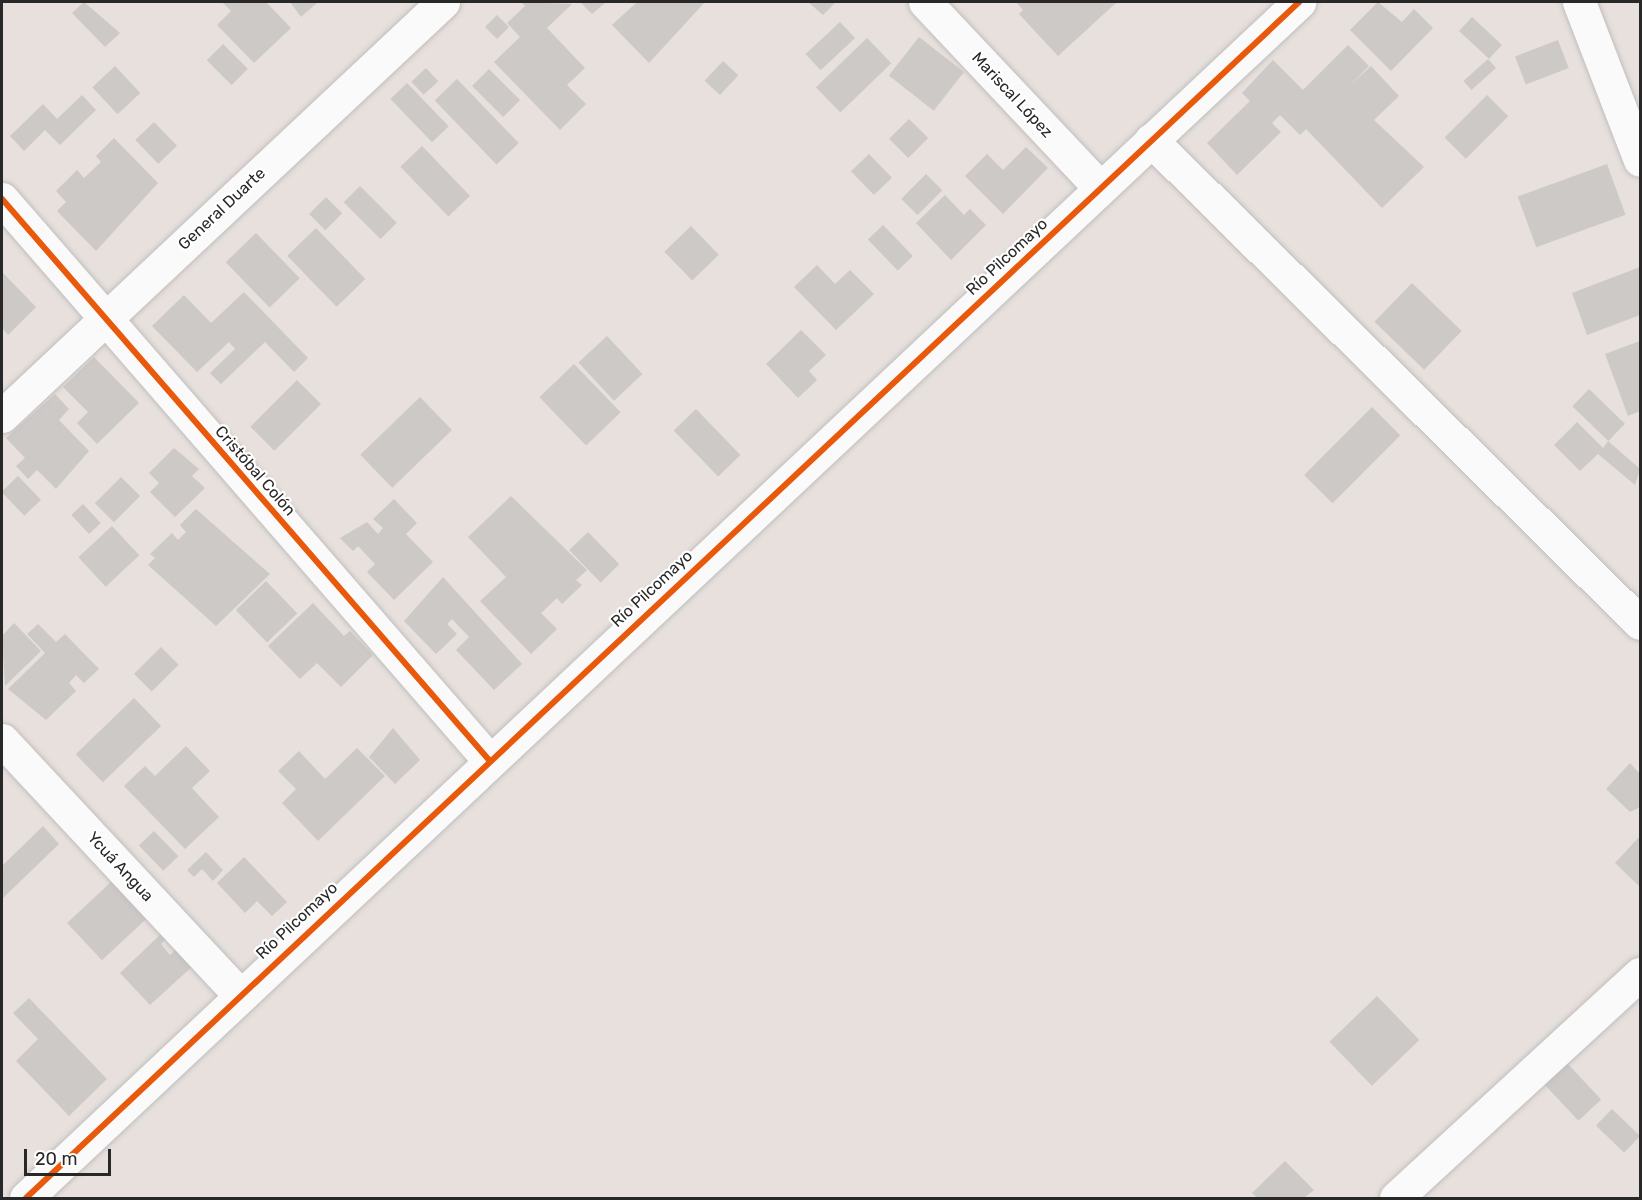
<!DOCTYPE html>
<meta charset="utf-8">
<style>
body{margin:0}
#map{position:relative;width:1642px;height:1200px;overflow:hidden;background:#e7e0dc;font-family:Rubik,sans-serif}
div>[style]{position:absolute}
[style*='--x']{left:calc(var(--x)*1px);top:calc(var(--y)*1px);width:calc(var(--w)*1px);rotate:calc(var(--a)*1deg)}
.building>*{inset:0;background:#cdc9c6;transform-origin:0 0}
.roads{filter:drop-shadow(0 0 2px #c0bebe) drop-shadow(0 0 2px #c0bebe)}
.minor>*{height:33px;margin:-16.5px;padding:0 16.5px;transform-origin:16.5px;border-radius:16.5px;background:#fbfafa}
.cycleway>*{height:6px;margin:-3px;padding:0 3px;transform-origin:3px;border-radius:3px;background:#e8590c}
span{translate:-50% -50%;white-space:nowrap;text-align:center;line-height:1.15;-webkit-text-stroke:4.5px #fff;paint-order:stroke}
.street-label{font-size:16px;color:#282828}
.frame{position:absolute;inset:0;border:3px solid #282828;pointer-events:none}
.scale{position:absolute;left:24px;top:1149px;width:87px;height:27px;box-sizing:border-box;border:3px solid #282828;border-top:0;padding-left:8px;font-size:18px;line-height:21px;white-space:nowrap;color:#282828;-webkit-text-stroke:4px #fff;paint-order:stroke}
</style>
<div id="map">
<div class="building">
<div style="clip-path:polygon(84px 2px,120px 33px,105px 47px,72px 13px)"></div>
<div style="clip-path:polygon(222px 2px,266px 2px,291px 28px,254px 63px,217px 25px,231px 11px)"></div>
<div style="clip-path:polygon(290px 2px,318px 2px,301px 17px)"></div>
<div style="clip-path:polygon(521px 2px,572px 4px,547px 28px,585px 68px,567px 85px,586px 104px,560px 130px,494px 62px,520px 37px,507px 23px,525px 6px)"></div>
<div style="clip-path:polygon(580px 2px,606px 2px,592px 14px)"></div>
<div style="clip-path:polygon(637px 2px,705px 2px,649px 63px,612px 25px)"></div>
<div style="clip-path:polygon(808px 2px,836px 2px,823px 15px)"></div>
<div style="clip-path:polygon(1016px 2px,1117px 2px,1058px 56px,1019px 14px,1023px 10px)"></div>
<div style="clip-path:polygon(1378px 2px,1402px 22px,1414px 9px,1433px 28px,1391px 71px,1350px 30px)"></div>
<div style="left:497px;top:15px;width:17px;height:17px;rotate:45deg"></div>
<div style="left:1472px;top:17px;width:41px;height:19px;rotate:43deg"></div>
<div style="left:840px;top:22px;width:22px;height:47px;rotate:47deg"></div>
<div style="left:919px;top:37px;width:57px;height:49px;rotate:38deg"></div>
<div style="left:867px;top:38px;width:35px;height:71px;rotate:46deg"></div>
<div style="left:1558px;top:40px;width:30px;height:46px;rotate:69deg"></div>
<div style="left:223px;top:44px;width:35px;height:23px;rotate:45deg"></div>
<div style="clip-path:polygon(1348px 45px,1369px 66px,1348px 87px,1371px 66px,1399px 96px,1374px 120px,1424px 167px,1382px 208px,1306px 129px,1300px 135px,1280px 115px,1272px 123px,1281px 132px,1237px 175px,1207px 143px,1250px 101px,1242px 93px,1273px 60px,1303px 90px)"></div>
<div style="left:1488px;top:59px;width:12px;height:33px;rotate:48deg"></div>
<div style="left:723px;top:61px;width:21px;height:27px;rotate:43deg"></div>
<div style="left:115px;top:66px;width:37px;height:31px;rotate:47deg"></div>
<div style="left:426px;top:68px;width:18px;height:20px;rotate:47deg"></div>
<div style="left:489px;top:69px;width:44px;height:24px;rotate:45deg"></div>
<div style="left:457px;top:79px;width:89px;height:31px;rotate:46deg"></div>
<div style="left:407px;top:83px;width:60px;height:23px;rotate:46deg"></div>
<div style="clip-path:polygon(82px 95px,96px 110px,60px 145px,45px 130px,24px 151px,10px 136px,43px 104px,57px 119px)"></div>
<div style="left:1487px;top:95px;width:30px;height:60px;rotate:45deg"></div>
<div style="left:909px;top:119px;width:27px;height:28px;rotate:45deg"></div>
<div style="left:154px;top:122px;width:33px;height:26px;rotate:46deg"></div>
<div style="clip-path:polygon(114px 138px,158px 183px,96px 251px,57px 211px,66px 202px,56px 191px,77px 170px,84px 178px,101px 162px,96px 156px)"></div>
<div style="left:422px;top:146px;width:69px;height:30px;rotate:46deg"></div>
<div style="clip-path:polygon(1026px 147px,1048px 168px,1003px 214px,965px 176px,987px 154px,1003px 170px)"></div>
<div style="left:869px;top:154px;width:33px;height:25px;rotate:46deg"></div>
<div style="left:1607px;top:164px;width:54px;height:95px;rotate:70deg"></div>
<div style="left:926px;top:174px;width:23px;height:35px;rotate:45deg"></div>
<div style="left:360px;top:186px;width:52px;height:23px;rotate:45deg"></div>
<div style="clip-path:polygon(945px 195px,964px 215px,970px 209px,986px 225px,951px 260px,916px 223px)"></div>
<div style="left:326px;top:197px;width:23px;height:24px;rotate:45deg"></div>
<div style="left:883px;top:225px;width:43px;height:21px;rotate:46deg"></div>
<div style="left:691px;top:226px;width:40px;height:37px;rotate:46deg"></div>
<div style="left:316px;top:228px;width:71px;height:40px;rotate:46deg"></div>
<div style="left:256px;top:233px;width:63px;height:42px;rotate:46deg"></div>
<div style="clip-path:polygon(817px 265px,835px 284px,850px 270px,874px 294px,836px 330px,794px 287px)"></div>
<div style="clip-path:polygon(1640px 267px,1640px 315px,1587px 335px,1572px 293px)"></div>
<div style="clip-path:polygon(2px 272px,36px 307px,8px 335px,2px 328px)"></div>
<div style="left:1412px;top:283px;width:69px;height:54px;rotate:44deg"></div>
<div style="clip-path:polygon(244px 292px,308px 358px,294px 372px,265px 342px,221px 384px,210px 373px,235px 349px,229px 342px,197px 372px,152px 326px,184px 295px,211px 323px)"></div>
<div style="clip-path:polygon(801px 330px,826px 355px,809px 371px,817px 380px,798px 398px,766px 364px)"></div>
<div style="left:607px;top:336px;width:52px;height:39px;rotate:47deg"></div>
<div style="clip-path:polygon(1640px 341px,1640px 411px,1628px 416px,1605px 354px)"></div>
<div style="clip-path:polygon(94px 357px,139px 403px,97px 444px,77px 423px,88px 412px,63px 387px)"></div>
<div style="left:574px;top:364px;width:67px;height:48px;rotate:46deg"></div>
<div style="left:297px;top:380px;width:34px;height:66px;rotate:45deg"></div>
<div style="left:1589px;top:389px;width:50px;height:24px;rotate:44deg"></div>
<div style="clip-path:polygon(55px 394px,69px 409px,59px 420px,89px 451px,56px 489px,37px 470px,28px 479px,16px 466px,25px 458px,6px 438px)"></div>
<div style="left:420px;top:397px;width:46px;height:83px;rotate:46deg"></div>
<div style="left:1372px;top:407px;width:40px;height:96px;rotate:45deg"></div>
<div style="left:696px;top:409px;width:64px;height:31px;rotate:46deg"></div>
<div style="clip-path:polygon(1577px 422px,1603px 448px,1608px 441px,1640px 469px,1635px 485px,1598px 454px,1580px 471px,1554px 445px)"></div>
<div style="clip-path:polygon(174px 448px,199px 469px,192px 476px,205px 488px,175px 517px,150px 492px,159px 483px,149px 473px)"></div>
<div style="left:18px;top:476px;width:33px;height:23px;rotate:46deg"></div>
<div style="left:121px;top:477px;width:27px;height:37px;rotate:45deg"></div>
<div style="clip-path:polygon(511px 496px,587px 570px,576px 580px,582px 585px,562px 604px,557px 598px,541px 613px,557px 629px,531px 654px,480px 601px,506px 577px,468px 537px)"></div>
<div style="clip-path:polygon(394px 499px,417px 523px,406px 534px,433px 562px,394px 600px,367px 572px,375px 564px,358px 546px,353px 551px,340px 538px,367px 522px,378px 534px,383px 528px,373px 519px)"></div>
<div style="left:83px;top:504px;width:26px;height:16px;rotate:47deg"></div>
<div style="clip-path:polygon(196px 509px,270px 574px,216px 626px,148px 565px,155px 558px,150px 554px,172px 533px,178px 540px,186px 532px,180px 525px)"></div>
<div style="left:112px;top:526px;width:40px;height:46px;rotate:47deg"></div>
<div style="left:588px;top:532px;width:45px;height:26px;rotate:46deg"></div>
<div style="clip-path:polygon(443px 577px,522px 664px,494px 690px,456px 650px,469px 637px,452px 619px,447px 624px,457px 634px,436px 654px,404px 621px)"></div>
<div style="left:266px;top:581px;width:45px;height:42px;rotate:46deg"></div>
<div style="clip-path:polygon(313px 603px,344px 636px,350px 631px,373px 655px,341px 687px,317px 663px,300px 679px,268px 646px)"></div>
<div style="clip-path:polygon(14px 623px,41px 651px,5px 686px,2px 636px)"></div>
<div style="clip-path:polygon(38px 624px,56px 642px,65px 634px,99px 669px,84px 683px,76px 675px,69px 683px,76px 691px,46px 720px,8px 689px,45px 653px,27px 634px)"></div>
<div style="left:161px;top:647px;width:25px;height:38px;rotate:45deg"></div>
<div style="left:134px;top:698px;width:39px;height:81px;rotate:46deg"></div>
<div style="clip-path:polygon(393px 728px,420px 760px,395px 784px,369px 757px)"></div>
<div style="clip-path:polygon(186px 746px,210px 771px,192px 788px,219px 817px,185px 849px,124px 786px,145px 766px,155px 776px)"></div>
<div style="clip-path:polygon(357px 748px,385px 776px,318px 841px,282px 803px,296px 789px,278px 771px,299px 751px,325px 779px)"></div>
<div style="clip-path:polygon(1630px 763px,1640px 774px,1640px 807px,1630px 812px,1606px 789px)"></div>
<div style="clip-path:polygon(43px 826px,59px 844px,2px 899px,2px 866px)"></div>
<div style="left:154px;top:831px;width:35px;height:21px;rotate:46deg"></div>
<div style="clip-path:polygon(1640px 836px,1640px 885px,1639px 886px,1615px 863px)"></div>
<div style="clip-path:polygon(206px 852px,223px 870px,213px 881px,202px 869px,194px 877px,187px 870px)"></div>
<div style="clip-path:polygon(244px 857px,287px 902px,272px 916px,257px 901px,245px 913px,217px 883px)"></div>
<div style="left:111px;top:882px;width:51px;height:60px;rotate:47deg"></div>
<div style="clip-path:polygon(161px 934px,166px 939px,161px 944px,170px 955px,179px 947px,195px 964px,150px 1005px,120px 973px)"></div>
<div style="left:1377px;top:996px;width:61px;height:66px;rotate:46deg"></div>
<div style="clip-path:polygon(29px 998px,107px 1079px,69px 1116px,16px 1061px,38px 1039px,13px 1013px)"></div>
<div style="left:1567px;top:1063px;width:50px;height:31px;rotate:47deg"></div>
<div style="left:1612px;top:1109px;width:39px;height:23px;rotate:44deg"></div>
<div style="clip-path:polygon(1285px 1161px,1314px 1190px,1304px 1198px,1258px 1198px,1252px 1193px)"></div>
</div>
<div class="roads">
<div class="minor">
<div style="--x:925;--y:2;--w:255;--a:46.7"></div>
<div style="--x:1579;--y:2;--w:169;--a:68.9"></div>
<div style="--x:1151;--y:140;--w:687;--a:44.65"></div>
<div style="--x:2;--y:199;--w:743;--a:49.04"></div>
<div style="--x:2;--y:416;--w:605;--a:-43.19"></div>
<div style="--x:2;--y:740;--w:347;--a:47"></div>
<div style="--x:26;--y:1198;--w:1747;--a:-43.21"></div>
<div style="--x:1396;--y:1198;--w:331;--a:-42.6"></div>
</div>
</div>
<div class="cycleway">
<div style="--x:2;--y:199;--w:743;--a:49.04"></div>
<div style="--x:26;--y:1198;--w:1747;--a:-43.21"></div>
</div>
<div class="street-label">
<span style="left:1012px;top:95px;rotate:47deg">Mariscal López</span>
<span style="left:222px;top:209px;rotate:-43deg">General Duarte</span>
<span style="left:1007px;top:257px;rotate:-43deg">Río Pilcomayo</span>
<span style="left:255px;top:471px;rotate:49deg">Cristóbal Colón</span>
<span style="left:652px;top:589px;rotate:-43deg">Río Pilcomayo</span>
<span style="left:120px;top:867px;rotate:47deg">Ycuá Angua</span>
<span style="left:297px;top:921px;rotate:-43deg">Río Pilcomayo</span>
</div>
<div class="frame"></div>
<div class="scale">20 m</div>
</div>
